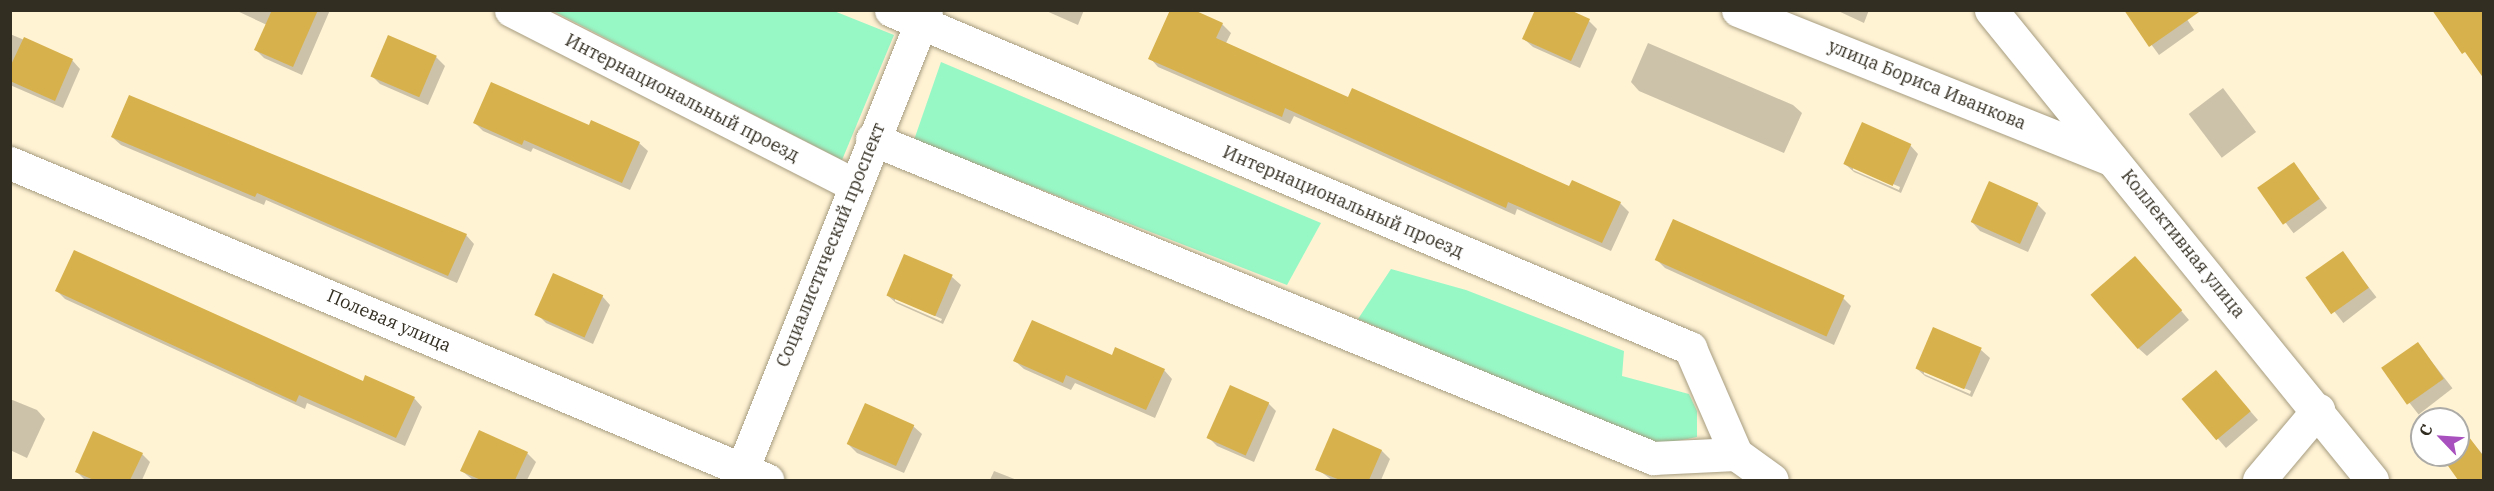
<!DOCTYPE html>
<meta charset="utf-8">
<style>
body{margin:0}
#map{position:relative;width:2494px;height:491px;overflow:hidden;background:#fff3d4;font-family:"IBM Plex Serif",serif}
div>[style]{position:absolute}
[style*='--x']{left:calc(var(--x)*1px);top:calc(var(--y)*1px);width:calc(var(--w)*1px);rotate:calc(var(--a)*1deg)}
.green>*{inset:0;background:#97f8c6}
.shadow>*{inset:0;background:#0003;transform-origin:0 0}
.building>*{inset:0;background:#d7b14b;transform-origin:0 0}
.roads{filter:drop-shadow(0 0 2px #a79c80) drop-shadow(0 0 2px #a79c80)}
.street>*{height:33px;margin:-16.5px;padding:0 16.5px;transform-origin:16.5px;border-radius:16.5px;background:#fff}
span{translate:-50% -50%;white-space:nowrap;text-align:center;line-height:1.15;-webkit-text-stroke:4.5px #fff;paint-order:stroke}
.street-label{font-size:18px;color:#332e22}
.frame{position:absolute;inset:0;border:12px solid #332e22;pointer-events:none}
.north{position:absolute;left:2410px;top:407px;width:60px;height:60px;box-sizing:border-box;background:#fff;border:2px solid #adaba7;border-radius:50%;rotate:295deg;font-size:16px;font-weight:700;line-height:24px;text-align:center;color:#332e22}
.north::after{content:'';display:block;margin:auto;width:21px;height:27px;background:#a850bd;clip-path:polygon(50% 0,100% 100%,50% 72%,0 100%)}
</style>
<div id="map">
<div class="green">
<div style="clip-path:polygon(553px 11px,834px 11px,894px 35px,842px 160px)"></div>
<div style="clip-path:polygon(941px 62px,1321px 223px,1287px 285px,914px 140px)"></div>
<div style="clip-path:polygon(1391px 269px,1466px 290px,1624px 351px,1622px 376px,1689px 394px,1697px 411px,1697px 437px,1658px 445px,1358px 319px)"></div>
</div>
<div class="shadow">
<div style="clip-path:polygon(235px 10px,330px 10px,302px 75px,264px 58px,256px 50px,267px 25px)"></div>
<div style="clip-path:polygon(1044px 10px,1084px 10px,1078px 25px)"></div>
<div style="clip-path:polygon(1836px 10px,1869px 10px,1864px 23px)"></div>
<div style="clip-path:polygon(2126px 10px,2181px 10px,2194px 30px,2159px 55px)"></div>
<div style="clip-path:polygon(1589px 21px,1597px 29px,1580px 68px,1533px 47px,1524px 39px)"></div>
<div style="clip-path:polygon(1222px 24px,1231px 33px,1226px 43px,1349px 99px,1570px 188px,1620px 203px,1629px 212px,1611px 251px,1517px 209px,1515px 215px,1294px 116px,1290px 124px,1158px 67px,1150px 58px)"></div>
<div style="clip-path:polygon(10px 34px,72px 60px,80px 69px,63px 108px,10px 85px)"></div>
<div style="clip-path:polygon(1648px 43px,1793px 105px,1802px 113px,1784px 153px,1639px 91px,1631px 82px)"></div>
<div style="clip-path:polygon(436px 57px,445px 66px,428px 105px,380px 84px,372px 76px)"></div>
<div style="left:2223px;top:88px;width:55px;height:43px;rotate:53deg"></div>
<div style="clip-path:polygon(475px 123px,589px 127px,639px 143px,648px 151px,630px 190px,533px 148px,531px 152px,483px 131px)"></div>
<div style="clip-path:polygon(112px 137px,466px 235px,474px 244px,457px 283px,266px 200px,264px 205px,121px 145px)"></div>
<div style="clip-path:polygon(evenodd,1910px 145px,1918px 154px,1901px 193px,1854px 172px,1845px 164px,1910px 145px,1853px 167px,1900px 187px,1899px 190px,1853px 170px,1853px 167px)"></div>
<div style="left:2294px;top:164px;width:55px;height:42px;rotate:53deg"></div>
<div style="clip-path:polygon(2037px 204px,2046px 213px,2028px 252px,1980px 231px,1972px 222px)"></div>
<div style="left:2342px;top:253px;width:56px;height:42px;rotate:52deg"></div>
<div style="clip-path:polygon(1657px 260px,1843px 298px,1851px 306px,1834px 345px,1665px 268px)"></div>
<div style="clip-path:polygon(2143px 266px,2189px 320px,2147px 356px,2138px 348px)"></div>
<div style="clip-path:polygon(evenodd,952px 277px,961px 285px,943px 324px,896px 303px,887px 295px,952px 277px,895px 298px,942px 319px,941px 321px,895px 301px,895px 298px)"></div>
<div style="clip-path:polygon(57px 291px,414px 398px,422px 407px,405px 446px,307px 403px,305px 409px,65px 299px)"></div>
<div style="clip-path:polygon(602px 296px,610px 305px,593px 344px,546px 323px,537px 314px)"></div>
<div style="left:2418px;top:344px;width:56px;height:43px;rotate:52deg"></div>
<div style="clip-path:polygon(evenodd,1981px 350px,1990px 358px,1972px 397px,1925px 376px,1916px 368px,1981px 350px,1924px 371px,1971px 391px,1970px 394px,1924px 374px,1924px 371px)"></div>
<div style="clip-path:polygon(1113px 357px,1164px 370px,1172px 379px,1155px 418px,1075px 383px,1071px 390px,1024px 369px,1015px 361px)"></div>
<div style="clip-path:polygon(2224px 381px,2258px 420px,2226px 448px,2184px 400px)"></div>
<div style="clip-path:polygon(10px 399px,37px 410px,45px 419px,27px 458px,10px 450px)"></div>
<div style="clip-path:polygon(1268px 403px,1276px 411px,1254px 462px,1217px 446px,1209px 438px)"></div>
<div style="clip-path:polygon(913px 426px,922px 434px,904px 473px,857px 453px,848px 444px)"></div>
<div style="clip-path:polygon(1334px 430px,1382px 451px,1390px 459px,1381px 480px,1332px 480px,1317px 469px)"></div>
<div style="clip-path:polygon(2469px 438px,2484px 456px,2484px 480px,2460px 480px,2444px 456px,2458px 455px,2458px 446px)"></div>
<div style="clip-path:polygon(527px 453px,536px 462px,527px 480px,473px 480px,462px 471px)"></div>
<div style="clip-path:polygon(142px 454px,150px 462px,142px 480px,85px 480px,77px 472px)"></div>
<div style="clip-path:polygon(994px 471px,1017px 480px,990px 480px)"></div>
</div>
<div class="building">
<div style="clip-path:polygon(272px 10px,318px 10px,293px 67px,254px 50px)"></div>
<div style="clip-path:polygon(1170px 10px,1194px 10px,1223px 23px,1216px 38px,1348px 97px,1352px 88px,1569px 186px,1572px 180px,1621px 202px,1602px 243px,1508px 202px,1506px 208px,1285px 108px,1282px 117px,1148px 59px)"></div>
<div style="clip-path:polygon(1535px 10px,1570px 10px,1590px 19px,1571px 61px,1522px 39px)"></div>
<div style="clip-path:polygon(2124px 10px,2202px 10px,2149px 47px)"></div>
<div style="clip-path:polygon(2432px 10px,2484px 10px,2484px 79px,2465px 52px,2462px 54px)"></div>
<div style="left:388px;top:35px;width:53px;height:45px;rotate:23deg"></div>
<div style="clip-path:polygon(24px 37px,73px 59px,55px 101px,10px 81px,10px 67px)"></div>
<div style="clip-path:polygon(491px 82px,589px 125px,591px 120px,640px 142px,622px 183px,524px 140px,522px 145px,473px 123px)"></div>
<div style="clip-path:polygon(129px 95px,467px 234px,448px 276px,257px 193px,255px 197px,111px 137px)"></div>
<div style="left:1862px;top:122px;width:54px;height:46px;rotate:24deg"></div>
<div style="left:2294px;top:162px;width:45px;height:45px;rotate:55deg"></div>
<div style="left:1989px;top:181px;width:54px;height:45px;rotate:24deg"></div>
<div style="left:1673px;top:219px;width:188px;height:45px;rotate:24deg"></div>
<div style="clip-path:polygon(74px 250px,363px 381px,365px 375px,415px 397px,396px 438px,299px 395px,296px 402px,55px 291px)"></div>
<div style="left:2343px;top:251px;width:45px;height:46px;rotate:55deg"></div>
<div style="left:904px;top:254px;width:53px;height:45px;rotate:23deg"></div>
<div style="left:2135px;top:256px;width:72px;height:59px;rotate:49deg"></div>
<div style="left:553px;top:273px;width:55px;height:46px;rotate:24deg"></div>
<div style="clip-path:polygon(1032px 320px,1112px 355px,1115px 347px,1165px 369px,1146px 410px,1066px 375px,1063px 383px,1013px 361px)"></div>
<div style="left:1933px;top:327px;width:53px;height:45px;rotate:23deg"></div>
<div style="left:2418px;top:342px;width:45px;height:45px;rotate:55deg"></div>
<div style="left:2216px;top:370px;width:54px;height:45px;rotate:50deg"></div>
<div style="left:1230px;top:385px;width:43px;height:58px;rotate:24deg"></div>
<div style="left:865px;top:403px;width:54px;height:45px;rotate:24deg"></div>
<div style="clip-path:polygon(1333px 428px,1382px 450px,1369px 480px,1340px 480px,1315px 470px)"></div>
<div style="clip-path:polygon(479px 430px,528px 452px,515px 480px,481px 480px,460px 471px)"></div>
<div style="clip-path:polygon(93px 431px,143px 453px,130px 480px,94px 480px,75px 472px)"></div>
<div style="clip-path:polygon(2469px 437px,2484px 457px,2484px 480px,2458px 480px,2441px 456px,2458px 455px,2458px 444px)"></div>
</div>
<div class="roads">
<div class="street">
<div style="--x:511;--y:10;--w:385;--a:27"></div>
<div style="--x:891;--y:10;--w:868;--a:22.93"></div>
<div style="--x:1690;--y:348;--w:116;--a:66.5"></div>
<div style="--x:1738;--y:10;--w:402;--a:21.8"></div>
<div style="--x:1991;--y:10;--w:605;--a:50.97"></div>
<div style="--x:872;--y:139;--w:844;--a:22.22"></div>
<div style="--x:1653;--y:458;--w:83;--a:-2.8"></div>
<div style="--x:1736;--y:454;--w:44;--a:35.8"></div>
<div style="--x:10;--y:163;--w:821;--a:22.72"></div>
<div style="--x:738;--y:480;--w:506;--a:-68.2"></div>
<div style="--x:2259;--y:480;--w:92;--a:-49.9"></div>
</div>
</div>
<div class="street-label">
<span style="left:1927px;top:85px;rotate:22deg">улица Бориса Иванкова</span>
<span style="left:682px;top:98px;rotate:27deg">Интернациональный проезд</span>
<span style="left:1343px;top:202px;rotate:23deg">Интернациональный проезд</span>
<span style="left:2183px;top:244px;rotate:51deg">Коллективная улица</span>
<span style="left:831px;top:245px;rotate:-68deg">Социалистический проспект</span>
<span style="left:389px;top:321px;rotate:23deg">Полевая улица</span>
</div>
<div class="frame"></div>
<div class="north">С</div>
</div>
